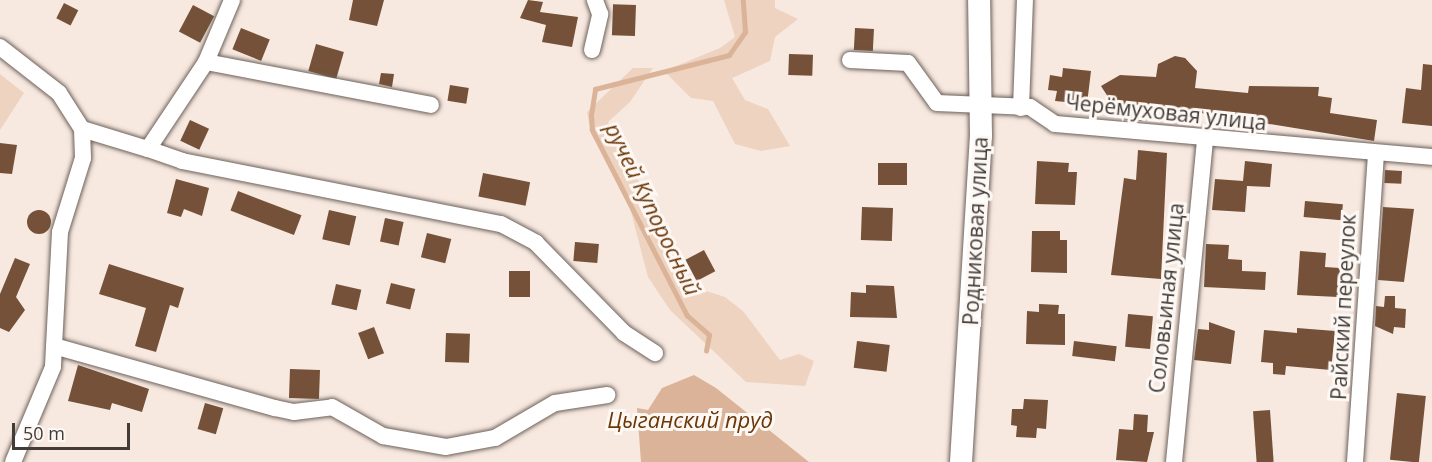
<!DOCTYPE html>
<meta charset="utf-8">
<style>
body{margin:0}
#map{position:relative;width:1432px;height:462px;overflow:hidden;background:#f7e9e0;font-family:"Open Sans",sans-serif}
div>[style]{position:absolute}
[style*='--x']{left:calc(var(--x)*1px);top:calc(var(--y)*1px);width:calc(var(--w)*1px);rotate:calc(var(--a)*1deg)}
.green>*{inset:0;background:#eed3c0}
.water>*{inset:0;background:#dbb398}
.stream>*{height:4.5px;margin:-2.25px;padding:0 2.25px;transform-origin:2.25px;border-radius:2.25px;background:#dbb398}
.building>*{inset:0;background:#745138;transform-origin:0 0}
.round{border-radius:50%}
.roads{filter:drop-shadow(0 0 2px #6d615a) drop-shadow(0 0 2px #6d615a)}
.minor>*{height:16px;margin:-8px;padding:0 8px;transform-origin:8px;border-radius:8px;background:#fff}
.secondary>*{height:22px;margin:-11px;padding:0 11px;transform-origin:11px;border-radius:11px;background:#fff}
span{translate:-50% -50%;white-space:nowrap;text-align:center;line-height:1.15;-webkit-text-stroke:6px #fef8f5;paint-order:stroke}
.street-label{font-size:21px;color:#413c38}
.water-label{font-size:22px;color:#6a3709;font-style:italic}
.scale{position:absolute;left:12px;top:423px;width:118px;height:27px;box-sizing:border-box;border:3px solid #413c38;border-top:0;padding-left:8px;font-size:18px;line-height:21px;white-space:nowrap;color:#413c38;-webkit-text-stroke:4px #fef8f5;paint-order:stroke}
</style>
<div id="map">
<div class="green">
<div style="clip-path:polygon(724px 0,775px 0,775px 8px,798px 19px,775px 37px,770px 61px,732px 78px,745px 100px,768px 109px,790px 146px,761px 151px,735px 144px,713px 101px,691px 98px,664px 71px,720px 48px,735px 37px)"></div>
<div style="clip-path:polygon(633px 68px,653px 68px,630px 102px,608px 122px,640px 184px,669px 265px,697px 288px,725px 297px,743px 311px,780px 360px,799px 354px,814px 361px,805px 386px,746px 382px,670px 310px,648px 277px,625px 189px,591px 134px,587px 112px)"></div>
<div style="clip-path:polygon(0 74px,24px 93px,0 130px)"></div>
</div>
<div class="water">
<div style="clip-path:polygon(694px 375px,716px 388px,809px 462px,641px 462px,637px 408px,648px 410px,662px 388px)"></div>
</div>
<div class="stream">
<div style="--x:706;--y:351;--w:16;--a:-79"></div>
<div style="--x:709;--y:335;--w:29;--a:-139"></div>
<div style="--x:687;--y:316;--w:209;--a:-117.1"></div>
<div style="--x:592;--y:130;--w:15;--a:-94"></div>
<div style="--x:591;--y:115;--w:26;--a:-81"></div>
<div style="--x:595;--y:89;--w:138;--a:-14.2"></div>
<div style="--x:729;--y:55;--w:28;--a:-55"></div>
<div style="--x:745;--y:32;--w:32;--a:-94"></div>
</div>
<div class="building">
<div style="clip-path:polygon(353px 0,384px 0,377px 26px,349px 20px)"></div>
<div style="clip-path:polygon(528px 0,543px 2px,540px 12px,578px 17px,572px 47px,542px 42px,546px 25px,520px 18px)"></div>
<div style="left:64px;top:3px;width:16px;height:17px;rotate:27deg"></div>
<div style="left:193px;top:5px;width:24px;height:30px;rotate:28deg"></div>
<div style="left:636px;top:5px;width:31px;height:23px;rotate:92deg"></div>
<div style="left:241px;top:28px;width:31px;height:23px;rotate:22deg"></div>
<div style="left:855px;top:28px;width:19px;height:22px;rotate:3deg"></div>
<div style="left:316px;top:44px;width:29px;height:28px;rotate:16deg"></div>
<div style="left:789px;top:54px;width:24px;height:21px;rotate:2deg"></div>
<div style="clip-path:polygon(1175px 56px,1185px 58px,1197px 71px,1195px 88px,1248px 93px,1249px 86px,1319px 87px,1318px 96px,1332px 98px,1330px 113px,1377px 120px,1374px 141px,1146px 104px,1142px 121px,1122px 119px,1123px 109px,1115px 108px,1101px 86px,1120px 75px,1156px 77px,1158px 64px)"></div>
<div style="clip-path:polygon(1423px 64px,1432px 65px,1432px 126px,1402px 123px,1406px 88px,1421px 90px)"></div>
<div style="clip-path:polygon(1063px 68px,1091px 71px,1087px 104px,1055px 101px,1057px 91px,1048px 90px,1050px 75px,1062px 77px)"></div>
<div style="clip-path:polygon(381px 73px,394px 74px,392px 87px,379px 84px)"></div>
<div style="left:450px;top:85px;width:19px;height:16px;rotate:9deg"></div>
<div style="left:190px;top:120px;width:21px;height:23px;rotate:25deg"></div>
<div style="clip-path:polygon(0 143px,17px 145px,12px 174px,0 173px)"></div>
<div style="clip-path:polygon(1138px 150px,1167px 153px,1161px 279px,1111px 275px,1124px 178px,1136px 180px)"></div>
<div style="clip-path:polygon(1037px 161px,1069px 163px,1068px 172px,1077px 172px,1075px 205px,1035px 204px)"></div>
<div style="clip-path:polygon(1245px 161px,1272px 164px,1270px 187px,1247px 186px,1245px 212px,1212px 210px,1215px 179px,1243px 181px)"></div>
<div style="left:878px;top:163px;width:29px;height:22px"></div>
<div style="left:1385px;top:170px;width:17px;height:13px;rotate:3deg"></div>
<div style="left:483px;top:173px;width:48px;height:24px;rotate:11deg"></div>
<div style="clip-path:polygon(176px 179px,209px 188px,202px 216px,184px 209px,181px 217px,167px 213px)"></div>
<div style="left:238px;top:191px;width:68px;height:21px;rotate:21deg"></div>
<div style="left:1305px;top:201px;width:38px;height:16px;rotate:5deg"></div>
<div style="left:862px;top:207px;width:31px;height:33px;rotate:2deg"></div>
<div style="clip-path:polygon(1383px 207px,1414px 209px,1404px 282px,1378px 280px)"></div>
<div class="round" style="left:27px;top:210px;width:24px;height:24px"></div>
<div style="left:329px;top:210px;width:28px;height:30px;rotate:13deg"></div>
<div style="left:385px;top:218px;width:19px;height:24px;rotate:12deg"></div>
<div style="clip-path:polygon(1032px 231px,1060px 231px,1060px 240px,1067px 240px,1067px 273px,1031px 272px)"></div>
<div style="left:427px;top:233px;width:25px;height:25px;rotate:14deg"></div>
<div style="left:575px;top:242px;width:24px;height:19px;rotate:5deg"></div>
<div style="clip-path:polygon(1206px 244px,1229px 245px,1228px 259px,1242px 260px,1242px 271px,1266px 272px,1265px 290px,1204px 287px)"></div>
<div style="left:704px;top:250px;width:24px;height:21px;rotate:62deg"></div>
<div style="clip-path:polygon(1300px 251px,1326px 253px,1325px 267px,1340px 268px,1338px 297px,1297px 295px)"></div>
<div style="clip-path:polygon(15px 258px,30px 264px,16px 297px,25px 310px,9px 332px,0 328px,0 294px)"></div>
<div style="clip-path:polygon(109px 264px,184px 288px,178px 308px,170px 305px,156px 352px,135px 346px,146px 308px,99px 294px)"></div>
<div style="left:509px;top:271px;width:21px;height:26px"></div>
<div style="left:391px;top:283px;width:25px;height:21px;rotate:14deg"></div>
<div style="left:336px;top:284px;width:26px;height:21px;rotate:13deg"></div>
<div style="clip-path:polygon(866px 285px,894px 286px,897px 318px,850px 317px,851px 292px,866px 293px)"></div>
<div style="clip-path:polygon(1385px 296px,1395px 296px,1395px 308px,1406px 309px,1405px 328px,1394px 327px,1393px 334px,1375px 326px,1376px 306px,1384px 307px)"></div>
<div style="clip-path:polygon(1039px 304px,1059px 305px,1058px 314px,1065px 314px,1065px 345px,1026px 344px,1027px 311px,1039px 312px)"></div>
<div style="left:1128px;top:314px;width:25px;height:33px;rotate:5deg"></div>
<div style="clip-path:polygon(1209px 322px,1235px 331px,1231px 364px,1194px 360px,1198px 329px,1209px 330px)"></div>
<div style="left:374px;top:327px;width:28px;height:17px;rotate:69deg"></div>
<div style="clip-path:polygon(1297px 328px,1335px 331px,1331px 370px,1286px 366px,1285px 375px,1273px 374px,1273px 363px,1261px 362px,1264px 330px,1297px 333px)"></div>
<div style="left:446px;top:333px;width:24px;height:29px;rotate:2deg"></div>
<div style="left:857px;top:341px;width:33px;height:27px;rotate:7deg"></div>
<div style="left:1074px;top:341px;width:43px;height:15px;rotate:7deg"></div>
<div style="clip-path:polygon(78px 365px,149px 389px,142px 412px,112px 403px,110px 410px,68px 401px)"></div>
<div style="left:290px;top:369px;width:30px;height:29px;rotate:2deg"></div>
<div style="left:1397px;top:393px;width:29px;height:67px;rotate:6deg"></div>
<div style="clip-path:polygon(1024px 399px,1048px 400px,1046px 429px,1037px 428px,1036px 438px,1016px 437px,1017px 426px,1011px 425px,1012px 409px,1023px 409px)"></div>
<div style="left:205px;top:403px;width:19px;height:27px;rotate:16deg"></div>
<div style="left:1270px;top:410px;width:52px;height:17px;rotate:86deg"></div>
<div style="clip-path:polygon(1134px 414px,1148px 415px,1147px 432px,1154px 432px,1147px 462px,1116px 460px,1119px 429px,1133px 430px)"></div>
</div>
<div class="roads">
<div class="minor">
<div style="--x:0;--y:47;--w:75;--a:37.9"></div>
<div style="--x:59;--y:93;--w:43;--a:57.4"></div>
<div style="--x:82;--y:129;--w:29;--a:88"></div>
<div style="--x:83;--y:158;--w:77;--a:107.3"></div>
<div style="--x:60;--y:232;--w:135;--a:93"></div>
<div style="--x:53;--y:367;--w:103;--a:112.8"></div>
<div style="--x:592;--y:50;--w:37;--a:-77"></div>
<div style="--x:600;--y:14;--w:15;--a:-110"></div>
<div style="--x:850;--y:60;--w:58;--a:3"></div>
<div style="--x:908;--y:63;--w:49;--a:54.1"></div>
<div style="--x:937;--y:103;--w:93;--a:2.5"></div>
<div style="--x:1030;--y:107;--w:30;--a:34"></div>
<div style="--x:1055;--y:124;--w:378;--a:5"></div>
<div style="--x:206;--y:62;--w:229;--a:10.8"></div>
<div style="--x:1021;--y:108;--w:108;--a:-87.9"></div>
<div style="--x:82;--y:129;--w:69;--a:16.9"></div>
<div style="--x:148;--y:149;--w:105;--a:-56.3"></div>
<div style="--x:206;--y:62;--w:67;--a:-67.2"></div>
<div style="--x:148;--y:149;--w:36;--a:19"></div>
<div style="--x:182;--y:161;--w:325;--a:11.2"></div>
<div style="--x:501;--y:224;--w:40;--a:28"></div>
<div style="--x:536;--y:243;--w:126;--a:45.6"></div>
<div style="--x:624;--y:333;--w:37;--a:33"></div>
<div style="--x:54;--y:346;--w:230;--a:15.7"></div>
<div style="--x:275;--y:408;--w:19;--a:12"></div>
<div style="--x:294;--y:412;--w:38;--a:-7"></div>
<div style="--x:332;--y:407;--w:59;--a:29.6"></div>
<div style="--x:383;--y:436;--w:64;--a:9.9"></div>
<div style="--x:446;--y:447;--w:50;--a:-10.4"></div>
<div style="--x:495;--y:438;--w:69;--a:-30.3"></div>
<div style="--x:555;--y:403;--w:53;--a:-8.7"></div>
<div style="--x:1174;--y:462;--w:324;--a:-84.5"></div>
<div style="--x:1355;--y:462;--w:308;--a:-86.1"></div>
</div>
<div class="secondary">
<div style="--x:961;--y:462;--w:327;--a:-86.5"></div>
<div style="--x:981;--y:136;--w:136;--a:-90.8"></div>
</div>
</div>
<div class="street-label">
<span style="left:1166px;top:112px;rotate:6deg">Черёмуховая улица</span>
<span style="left:975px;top:231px;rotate:-87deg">Родниковая улица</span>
<span style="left:1166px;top:298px;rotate:-84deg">Соловьиная улица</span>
<span style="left:1343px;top:307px;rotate:-87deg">Райский переулок</span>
</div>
<div class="water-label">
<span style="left:653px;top:209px;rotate:64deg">ручей Купоросный</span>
<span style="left:690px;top:420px">Цыганский пруд</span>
</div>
<div class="scale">50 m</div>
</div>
